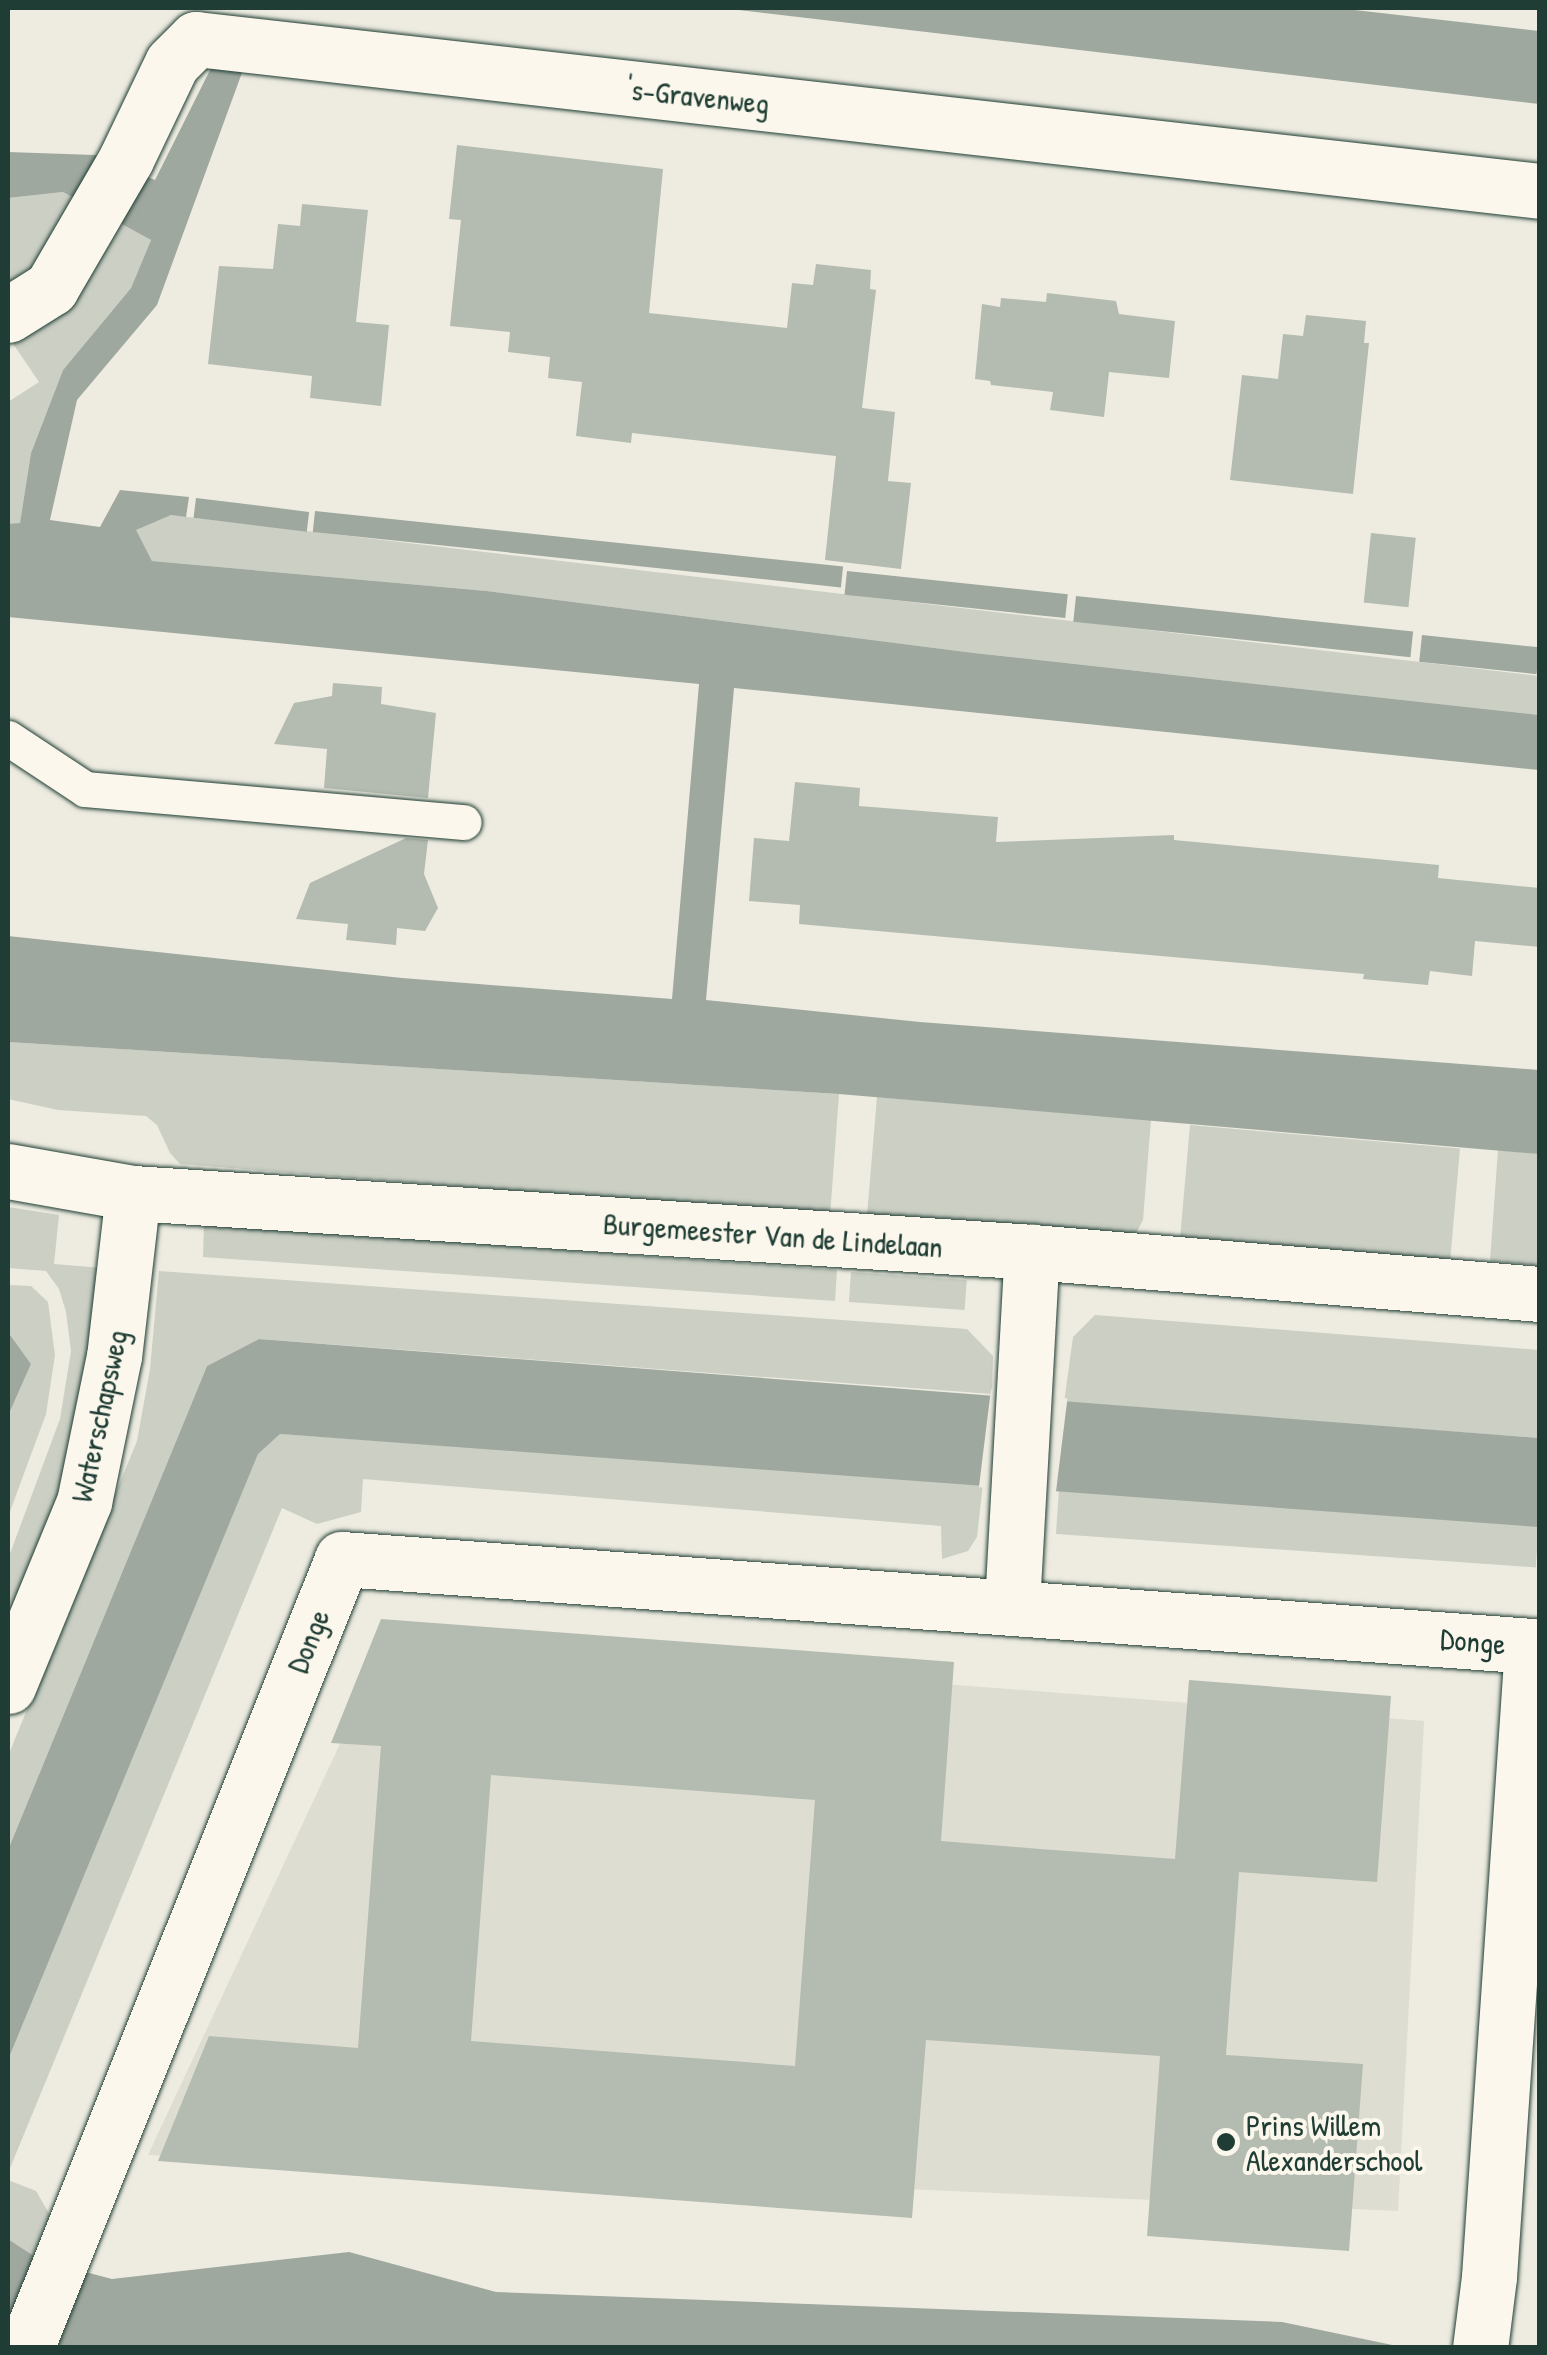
<!DOCTYPE html>
<style>
body{margin:0}
#map{position:relative;width:1547px;height:2355px;overflow:hidden;background:#eeece1;font-family:"Patrick Hand",sans-serif}
div>[style]{position:absolute}
[style*='--x']{left:calc(var(--x)*1px);top:calc(var(--y)*1px);width:calc(var(--w)*1px);rotate:calc(var(--a)*1deg)}
.built>*{inset:0;background:#ddddd2}
.green>*{inset:0;background:#cbcfc4;transform-origin:0 0}
.water>*{inset:0;background:#9fa89f;transform-origin:0 0}
.pier>*{inset:0;background:#eeece1;transform-origin:0 0}
.building>*{inset:0;background:#b4bbb0;transform-origin:0 0}
.roads{filter:drop-shadow(0 0 2px #1f3d34) drop-shadow(0 0 2px #1f3d34)}
.lane>*{height:35px;margin:-17.5px;padding:0 17.5px;transform-origin:17.5px;border-radius:17.5px;background:#fbf7ec}
.street>*{height:55px;margin:-27.5px;padding:0 27.5px;transform-origin:27.5px;border-radius:27.5px;background:#fbf7ec}
.secondary>*{height:55px;margin:-27.5px;padding:0 27.5px;transform-origin:27.5px;border-radius:27.5px;background:#fbf7ec}
.dots>*{width:28px;height:28px;translate:-50% -50%;box-sizing:border-box;border:5px solid #fbf7ec;border-radius:50%}
span{translate:-50% -50%;white-space:nowrap;text-align:center;line-height:1.15;-webkit-text-stroke:8px #fbf7ec;paint-order:stroke}
.street-label{font-size:30px;color:#1f3d34}
.poi-label{font-size:30px;color:#1f3d34}
.left{translate:0 -50%;text-align:left}
.frame{position:absolute;inset:0;border:10px solid #1f3d34;pointer-events:none}
</style>
<div id="map">
<div class="built">
<div style="clip-path:polygon(388px 1641px,1424px 1721px,1398px 2211px,148px 2155px)"></div>
</div>
<div class="green">
<div style="clip-path:polygon(63px 192px,81px 202px,45px 261px,8px 286px,8px 198px)"></div>
<div style="clip-path:polygon(118px 222px,151px 240px,131px 288px,63px 370px,31px 453px,20px 524px,8px 524px,8px 402px,39px 382px,12px 342px,69px 304px)"></div>
<div style="clip-path:polygon(171px 515px,1539px 676px,1539px 715px,974px 653px,487px 591px,152px 561px,135px 530px,141px 524px)"></div>
<div style="clip-path:polygon(8px 1042px,839px 1094px,830px 1216px,180px 1164px,170px 1153px,157px 1125px,146px 1116px,58px 1110px,8px 1099px)"></div>
<div style="clip-path:polygon(877px 1097px,1151px 1120px,1143px 1220px,1135px 1235px,867px 1215px)"></div>
<div style="left:1190px;top:1125px;width:271px;height:112px;rotate:5deg"></div>
<div style="clip-path:polygon(1498px 1150px,1539px 1154px,1539px 1265px,1490px 1261px)"></div>
<div style="clip-path:polygon(8px 1207px,59px 1215px,54px 1264px,103px 1268px,67px 1474px,8px 1617px,8px 1559px,60px 1419px,71px 1351px,66px 1312px,59px 1289px,46px 1271px,8px 1268px)"></div>
<div style="clip-path:polygon(223px 1225px,837px 1270px,835px 1301px,203px 1257px,204px 1226px)"></div>
<div style="clip-path:polygon(159px 1271px,967px 1329px,993px 1356px,992px 1394px,259px 1339px,207px 1366px,8px 1850px,8px 1756px,137px 1441px,150px 1369px)"></div>
<div style="left:851px;top:1272px;width:116px;height:30px;rotate:4deg"></div>
<div style="clip-path:polygon(8px 1285px,31px 1286px,48px 1302px,55px 1355px,46px 1414px,8px 1517px,8px 1416px,31px 1364px,8px 1332px)"></div>
<div style="clip-path:polygon(1095px 1315px,1539px 1350px,1539px 1438px,1064px 1403px,1073px 1337px)"></div>
<div style="clip-path:polygon(280px 1434px,983px 1483px,977px 1537px,968px 1551px,942px 1559px,941px 1526px,363px 1479px,361px 1512px,317px 1524px,282px 1508px,8px 2173px,8px 2060px,258px 1453px)"></div>
<div style="left:1059px;top:1490px;width:481px;height:44px;rotate:4deg"></div>
<div style="clip-path:polygon(8px 2180px,36px 2191px,54px 2222px,40px 2260px,8px 2239px)"></div>
</div>
<div class="water">
<div style="clip-path:polygon(722px 8px,1337px 8px,1539px 31px,1539px 104px)"></div>
<div style="clip-path:polygon(211px 68px,243px 70px,157px 305px,77px 400px,50px 520px,100px 527px,120px 490px,189px 497px,186px 517px,171px 515px,136px 530px,152px 561px,487px 591px,974px 653px,1539px 715px,1539px 770px,734px 688px,706px 1000px,920px 1022px,1539px 1070px,1539px 1154px,839px 1094px,8px 1042px,8px 936px,402px 978px,672px 999px,699px 684px,8px 617px,8px 524px,20px 523px,31px 453px,63px 370px,131px 288px,151px 240px,63px 192px,8px 198px,8px 152px,95px 155px,155px 180px)"></div>
<div style="left:196px;top:498px;width:114px;height:20px;rotate:7deg"></div>
<div style="left:315px;top:511px;width:531px;height:21px;rotate:6deg"></div>
<div style="left:847px;top:571px;width:222px;height:24px;rotate:6deg"></div>
<div style="left:1076px;top:596px;width:339px;height:26px;rotate:6deg"></div>
<div style="left:1422px;top:635px;width:118px;height:27px;rotate:6deg"></div>
<div style="clip-path:polygon(8px 1332px,31px 1364px,8px 1416px)"></div>
<div style="clip-path:polygon(259px 1339px,1539px 1438px,1539px 1527px,280px 1434px,258px 1454px,8px 2060px,8px 1850px,207px 1366px)"></div>
<div style="clip-path:polygon(8px 2239px,40px 2260px,112px 2279px,349px 2252px,496px 2292px,1282px 2322px,1402px 2347px,30px 2347px,8px 2342px)"></div>
</div>
<div class="pier">
<div style="left:991px;top:1389px;width:77px;height:99px;rotate:7deg"></div>
</div>
<div class="building">
<div style="clip-path:polygon(457px 145px,663px 169px,649px 313px,787px 328px,792px 283px,813px 285px,816px 264px,871px 270px,870px 289px,876px 290px,862px 408px,895px 412px,888px 481px,911px 483px,901px 569px,825px 560px,836px 456px,632px 433px,631px 443px,576px 436px,582px 382px,548px 378px,550px 357px,508px 352px,510px 332px,450px 326px,461px 220px,449px 219px)"></div>
<div style="clip-path:polygon(302px 204px,368px 210px,356px 322px,389px 325px,381px 406px,310px 398px,312px 376px,208px 364px,219px 266px,273px 269px,278px 224px,300px 226px)"></div>
<div style="clip-path:polygon(1047px 293px,1116px 301px,1119px 314px,1175px 321px,1169px 378px,1109px 372px,1104px 417px,1050px 410px,1053px 392px,991px 385px,990px 381px,975px 379px,982px 304px,1000px 307px,1001px 298px,1046px 302px)"></div>
<div style="clip-path:polygon(1306px 315px,1366px 321px,1364px 343px,1369px 343px,1353px 494px,1230px 480px,1242px 375px,1278px 379px,1283px 334px,1303px 336px)"></div>
<div style="left:1371px;top:533px;width:45px;height:70px;rotate:6deg"></div>
<div style="clip-path:polygon(333px 683px,382px 687px,381px 704px,436px 713px,428px 798px,324px 788px,327px 749px,274px 744px,294px 703px,332px 696px)"></div>
<div style="clip-path:polygon(795px 782px,860px 788px,859px 806px,998px 817px,996px 842px,1174px 835px,1174px 840px,1439px 865px,1438px 878px,1540px 888px,1540px 947px,1475px 941px,1472px 976px,1430px 971px,1428px 985px,1363px 979px,1364px 974px,799px 924px,800px 905px,749px 901px,754px 838px,789px 841px)"></div>
<div style="clip-path:polygon(406px 838px,428px 840px,424px 874px,438px 908px,425px 931px,397px 928px,396px 945px,346px 940px,348px 924px,296px 919px,310px 883px)"></div>
<div style="clip-path:polygon(evenodd,381px 1619px,954px 1662px,941px 1841px,1040px 1849px,1175px 1859px,1189px 1680px,1391px 1696px,1377px 1882px,1239px 1872px,1226px 2055px,1363px 2064px,1349px 2251px,1147px 2236px,1160px 2056px,926px 2040px,912px 2218px,158px 2161px,209px 2036px,358px 2048px,381px 1746px,331px 1743px,381px 1619px,491px 1775px,815px 1800px,795px 2066px,471px 2041px,491px 1775px)"></div>
</div>
<div class="roads">
<div class="lane">
<div style="--x:8;--y:738;--w:92;--a:33.5"></div>
<div style="--x:85;--y:789;--w:380;--a:5"></div>
</div>
<div class="street">
<div style="--x:8;--y:315;--w:51;--a:-32.1"></div>
<div style="--x:51;--y:288;--w:149;--a:-59.8"></div>
<div style="--x:126;--y:159;--w:106;--a:-64.4"></div>
<div style="--x:172;--y:63;--w:34;--a:-45"></div>
<div style="--x:196;--y:39;--w:1353;--a:6.45"></div>
<div style="--x:133;--y:1193;--w:901;--a:3.75"></div>
<div style="--x:1032;--y:1252;--w:510;--a:4.73"></div>
<div style="--x:1012;--y:1605;--w:354;--a:-86.8"></div>
<div style="--x:26;--y:2348;--w:850;--a:-68.17"></div>
<div style="--x:342;--y:1559;--w:1193;--a:4.18"></div>
<div style="--x:1532;--y:1646;--w:632;--a:93.9"></div>
<div style="--x:1489;--y:2277;--w:72;--a:97.2"></div>
</div>
<div class="secondary">
<div style="--x:8;--y:1171;--w:127;--a:10"></div>
<div style="--x:133;--y:1193;--w:164;--a:96.6"></div>
<div style="--x:114;--y:1356;--w:149;--a:101.6"></div>
<div style="--x:84;--y:1502;--w:199;--a:112.4"></div>
</div>
</div>
<div class="dots">
<div style="left:1226px;top:2142px;background:#1f3d34"></div>
</div>
<div class="street-label">
<span style="left:698px;top:96px;rotate:6deg">'s-Gravenweg</span>
<span style="left:773px;top:1235px;rotate:4deg">Burgemeester Van de Lindelaan</span>
<span style="left:99px;top:1416px;rotate:-78deg">Waterschapsweg</span>
<span style="left:308px;top:1641px;rotate:-68deg">Donge</span>
<span style="left:1473px;top:1641px;rotate:5deg">Donge</span>
</div>
<div class="poi-label">
<span class="left" style="left:1246px;top:2142px">Prins Willem<br>Alexanderschool</span>
</div>
<div class="frame"></div>
</div>
